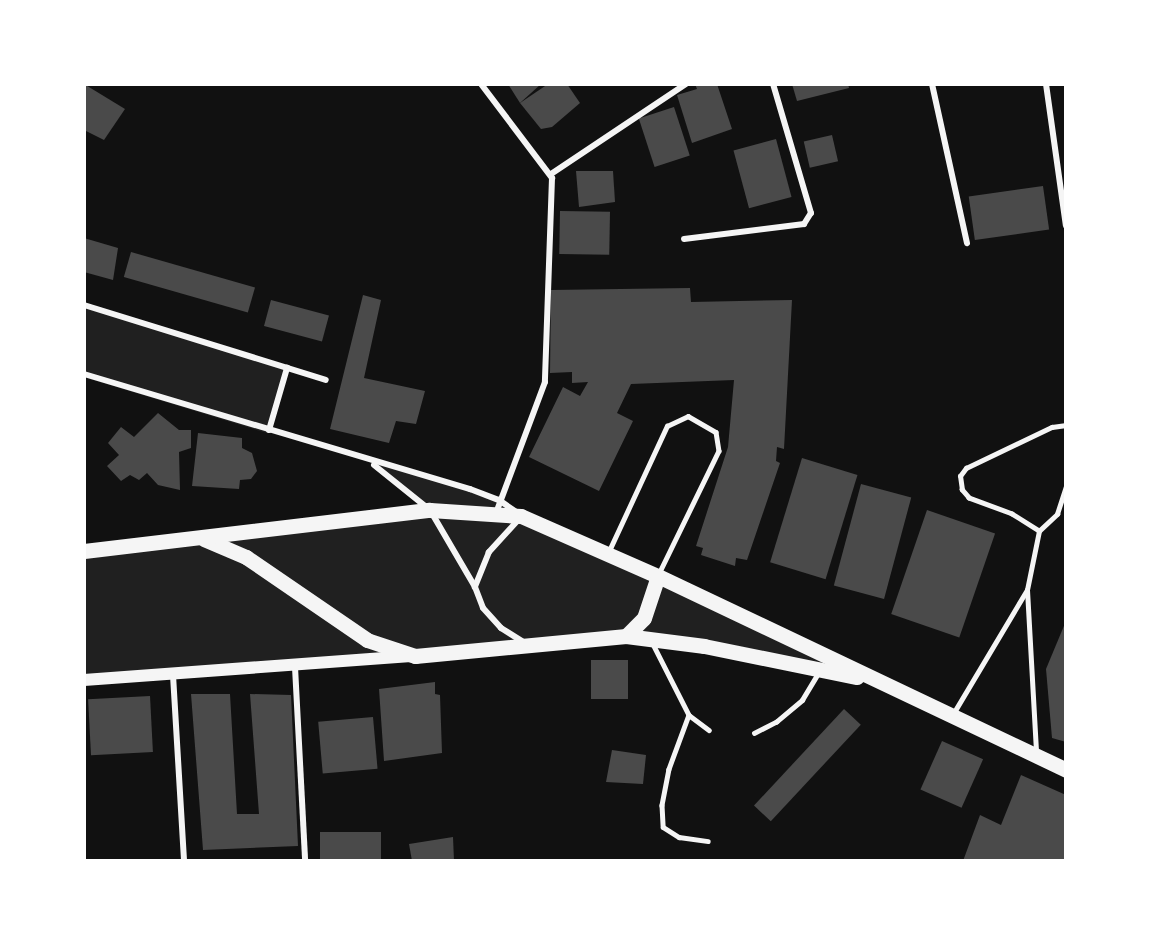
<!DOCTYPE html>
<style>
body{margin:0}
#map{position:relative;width:1150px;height:945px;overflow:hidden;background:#111;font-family:"Public Sans",sans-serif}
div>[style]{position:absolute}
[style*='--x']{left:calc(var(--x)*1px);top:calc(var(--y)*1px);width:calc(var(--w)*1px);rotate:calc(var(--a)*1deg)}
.green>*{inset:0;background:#202020;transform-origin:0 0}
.building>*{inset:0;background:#4a4a4a;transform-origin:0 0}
.service>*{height:4.5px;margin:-2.25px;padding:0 2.25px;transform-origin:2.25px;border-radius:2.25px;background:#f5f5f5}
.minor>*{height:6px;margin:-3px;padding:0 3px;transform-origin:3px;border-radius:3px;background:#f5f5f5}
.secondary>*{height:12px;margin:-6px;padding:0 6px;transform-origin:6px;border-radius:6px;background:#f5f5f5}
.primary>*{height:15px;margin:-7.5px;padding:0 7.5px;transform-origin:7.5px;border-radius:7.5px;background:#f5f5f5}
span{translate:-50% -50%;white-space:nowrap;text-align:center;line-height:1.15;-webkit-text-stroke:6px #fff;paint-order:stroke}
.frame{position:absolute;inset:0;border:86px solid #fff;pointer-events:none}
</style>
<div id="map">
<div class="green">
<div style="left:84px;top:305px;width:213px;height:69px;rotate:17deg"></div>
<div style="clip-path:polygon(357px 456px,499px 500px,521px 516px,875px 680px,626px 636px,84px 680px,84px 551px,430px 510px,379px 467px)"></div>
</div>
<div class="building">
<div style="clip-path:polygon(84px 84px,125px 109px,104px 140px,84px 130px)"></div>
<div style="clip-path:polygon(508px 84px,541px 84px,520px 103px)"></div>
<div style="clip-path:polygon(548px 84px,567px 84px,580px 103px,552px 127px,541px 129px,520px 103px)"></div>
<div style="clip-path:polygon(695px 84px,717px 84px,732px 129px,692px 143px,677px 95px,697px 89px)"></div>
<div style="clip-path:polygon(792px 84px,848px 84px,849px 88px,797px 101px)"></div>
<div style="left:674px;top:107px;width:51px;height:37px;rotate:72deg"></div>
<div style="left:832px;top:135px;width:27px;height:29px;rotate:77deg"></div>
<div style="left:776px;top:139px;width:60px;height:44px;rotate:75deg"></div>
<div style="clip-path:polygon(576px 171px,613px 171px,615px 202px,579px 207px)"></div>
<div style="left:1043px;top:186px;width:44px;height:75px;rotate:82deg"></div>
<div style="left:560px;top:211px;width:50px;height:43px;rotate:1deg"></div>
<div style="clip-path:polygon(84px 238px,118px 248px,113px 280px,84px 272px)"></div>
<div style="left:131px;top:252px;width:129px;height:26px;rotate:16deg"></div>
<div style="clip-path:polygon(690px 288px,691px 302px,792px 300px,784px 449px,777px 447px,776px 461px,780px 463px,747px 560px,736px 558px,735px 566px,701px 555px,703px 548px,696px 546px,728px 447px,734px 380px,631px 384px,617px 413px,633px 421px,599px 491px,529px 457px,563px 387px,580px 396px,588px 382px,572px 383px,572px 372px,550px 373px,551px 290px)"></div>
<div style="clip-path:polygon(363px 295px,381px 300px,364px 378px,425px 391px,416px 424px,396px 421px,389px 443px,330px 429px)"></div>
<div style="left:271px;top:300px;width:60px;height:27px;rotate:15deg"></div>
<div style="clip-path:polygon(158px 413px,179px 430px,191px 430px,191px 448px,179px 452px,180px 490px,158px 485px,147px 473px,139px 480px,130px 475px,121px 481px,107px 466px,119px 455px,108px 443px,121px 427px,134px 437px)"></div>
<div style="clip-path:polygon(198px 433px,242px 438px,242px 448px,252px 453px,257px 471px,251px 479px,240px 480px,239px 489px,192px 486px)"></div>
<div style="left:802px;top:458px;width:58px;height:109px;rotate:17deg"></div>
<div style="left:861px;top:484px;width:52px;height:105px;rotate:15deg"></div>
<div style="left:927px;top:510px;width:72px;height:110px;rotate:19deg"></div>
<div style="clip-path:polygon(1066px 621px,1066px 742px,1052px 738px,1046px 669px)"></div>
<div style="left:591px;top:660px;width:37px;height:39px"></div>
<div style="clip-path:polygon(435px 682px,435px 694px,440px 695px,442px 753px,384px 761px,379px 689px)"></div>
<div style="clip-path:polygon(191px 694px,230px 694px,237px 814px,259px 814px,250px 694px,291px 695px,298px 846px,203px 850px)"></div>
<div style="left:150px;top:696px;width:56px;height:62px;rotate:87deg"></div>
<div style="left:844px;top:709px;width:23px;height:132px;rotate:43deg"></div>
<div style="left:373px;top:717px;width:52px;height:55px;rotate:85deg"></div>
<div style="left:942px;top:741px;width:45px;height:53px;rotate:24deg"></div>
<div style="clip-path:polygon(612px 750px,646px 755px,643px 784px,606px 782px)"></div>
<div style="clip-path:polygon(1021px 775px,1066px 795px,1066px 861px,963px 861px,980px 815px,1001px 825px)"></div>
<div style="left:381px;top:832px;width:29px;height:61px;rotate:90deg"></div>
<div style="clip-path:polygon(453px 837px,454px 861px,412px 861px,409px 844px)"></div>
</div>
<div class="service">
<div style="--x:1039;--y:531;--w:32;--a:-148"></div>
<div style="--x:1012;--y:514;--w:46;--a:-159.6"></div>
<div style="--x:969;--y:498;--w:11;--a:-131"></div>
<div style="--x:962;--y:490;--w:14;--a:-98"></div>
<div style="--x:960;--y:476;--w:10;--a:-53"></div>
<div style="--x:966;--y:468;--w:95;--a:-25.5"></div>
<div style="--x:1052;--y:427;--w:14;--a:-8"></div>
<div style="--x:608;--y:553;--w:140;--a:-65.1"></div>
<div style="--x:667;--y:426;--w:23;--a:-25"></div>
<div style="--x:688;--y:416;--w:32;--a:30"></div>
<div style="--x:716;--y:432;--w:19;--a:81"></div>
<div style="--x:719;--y:451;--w:137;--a:116"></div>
<div style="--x:653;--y:644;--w:80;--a:63.1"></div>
<div style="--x:689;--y:715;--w:25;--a:37"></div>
<div style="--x:953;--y:714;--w:144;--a:-59.2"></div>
<div style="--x:689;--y:715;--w:58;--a:110.3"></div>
<div style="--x:669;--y:769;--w:37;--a:101"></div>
<div style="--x:662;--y:805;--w:22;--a:87"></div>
<div style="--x:663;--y:827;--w:19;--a:32"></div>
<div style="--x:679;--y:837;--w:29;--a:8"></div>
<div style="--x:754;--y:733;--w:25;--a:-27"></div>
<div style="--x:776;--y:722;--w:34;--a:-40"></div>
<div style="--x:802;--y:700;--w:31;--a:-59"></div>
<div style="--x:1036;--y:751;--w:161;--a:-93.2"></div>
<div style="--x:1027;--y:590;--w:60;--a:-78.5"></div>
<div style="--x:1039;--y:531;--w:25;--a:-43"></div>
<div style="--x:1057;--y:514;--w:29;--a:-72"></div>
</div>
<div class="minor">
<div style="--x:481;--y:84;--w:118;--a:52.9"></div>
<div style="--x:552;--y:178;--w:204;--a:92"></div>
<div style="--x:545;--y:382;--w:140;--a:110.5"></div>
<div style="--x:932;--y:84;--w:163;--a:77.6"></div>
<div style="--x:1046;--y:84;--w:143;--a:82"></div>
<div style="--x:551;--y:174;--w:162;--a:-33.7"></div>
<div style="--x:684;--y:239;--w:121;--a:-7.1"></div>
<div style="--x:804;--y:224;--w:13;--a:-58"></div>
<div style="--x:811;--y:213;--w:134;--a:-106.4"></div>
<div style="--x:84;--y:305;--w:253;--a:17.2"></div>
<div style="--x:84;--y:374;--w:403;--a:16.6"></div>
<div style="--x:470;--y:489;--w:31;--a:21"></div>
<div style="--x:499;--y:500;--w:21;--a:35"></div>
<div style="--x:269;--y:430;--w:65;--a:-73.8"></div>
<div style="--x:374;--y:465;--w:72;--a:38.8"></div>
<div style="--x:430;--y:510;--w:89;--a:59.7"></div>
<div style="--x:519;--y:519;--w:45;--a:132.3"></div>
<div style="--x:489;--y:552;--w:38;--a:112"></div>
<div style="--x:475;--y:587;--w:22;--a:69"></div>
<div style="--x:483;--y:608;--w:27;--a:48"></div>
<div style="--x:501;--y:628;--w:28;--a:32"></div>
<div style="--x:295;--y:667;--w:194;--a:87"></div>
<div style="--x:173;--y:675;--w:186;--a:86.6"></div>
</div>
<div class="secondary">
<div style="--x:84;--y:680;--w:328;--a:-4.2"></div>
</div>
<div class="primary">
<div style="--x:204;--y:539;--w:46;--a:23.2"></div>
<div style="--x:246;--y:557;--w:147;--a:34.4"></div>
<div style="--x:367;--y:640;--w:51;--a:18.4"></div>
<div style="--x:415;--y:656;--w:212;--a:-5.4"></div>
<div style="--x:626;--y:636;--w:79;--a:7.3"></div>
<div style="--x:704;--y:646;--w:156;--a:11.5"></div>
<div style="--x:84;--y:551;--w:348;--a:-6.8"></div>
<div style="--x:430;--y:510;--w:91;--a:3.8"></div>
<div style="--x:521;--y:516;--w:150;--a:23.7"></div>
<div style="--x:658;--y:576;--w:452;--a:25.4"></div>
<div style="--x:626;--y:636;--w:25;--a:-45"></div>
<div style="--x:644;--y:618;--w:44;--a:-71.6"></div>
</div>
<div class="frame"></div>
</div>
